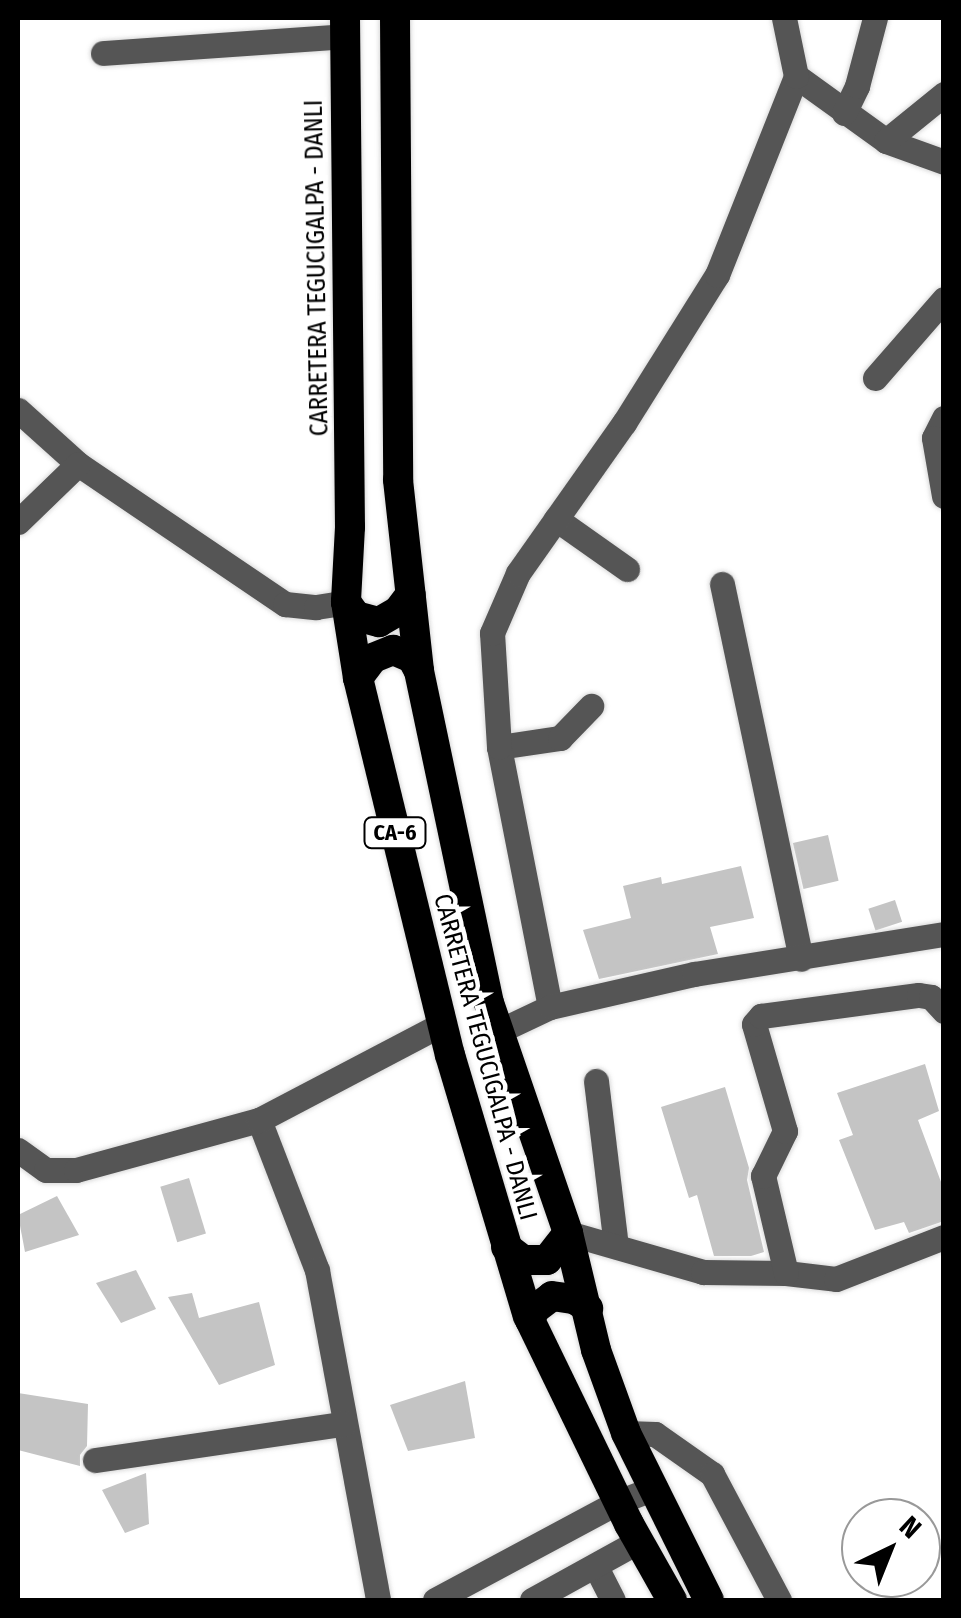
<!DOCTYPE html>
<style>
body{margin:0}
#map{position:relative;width:961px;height:1618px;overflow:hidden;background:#fff;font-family:"Fira Sans Condensed",sans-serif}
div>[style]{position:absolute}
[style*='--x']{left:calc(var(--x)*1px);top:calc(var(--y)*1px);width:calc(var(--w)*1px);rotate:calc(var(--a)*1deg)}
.building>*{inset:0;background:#c4c4c4;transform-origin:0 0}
.roads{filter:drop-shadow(0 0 2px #dbdbdb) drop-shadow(0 0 2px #dbdbdb)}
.minor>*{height:25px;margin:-12.5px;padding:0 12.5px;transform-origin:12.5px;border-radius:12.5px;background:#555}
.highway>*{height:30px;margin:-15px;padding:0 15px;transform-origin:15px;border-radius:15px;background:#000}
span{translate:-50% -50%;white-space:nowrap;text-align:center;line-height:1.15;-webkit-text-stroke:9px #fff;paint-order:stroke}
.shield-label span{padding:2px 8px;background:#fff;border:2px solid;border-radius:8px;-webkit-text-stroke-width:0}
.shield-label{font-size:22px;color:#000;font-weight:700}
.street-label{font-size:25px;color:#000}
.frame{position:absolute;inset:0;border:20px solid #000;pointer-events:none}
.north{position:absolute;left:841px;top:1498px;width:100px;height:100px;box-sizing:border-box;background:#fff;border:2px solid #999;border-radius:50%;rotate:43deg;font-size:28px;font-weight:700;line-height:40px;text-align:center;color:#000}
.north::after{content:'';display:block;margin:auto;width:35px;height:45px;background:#000;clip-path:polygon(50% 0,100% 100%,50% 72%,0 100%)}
</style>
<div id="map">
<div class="building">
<div style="left:828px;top:835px;width:47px;height:36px;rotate:77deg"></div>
<div style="clip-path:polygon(741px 866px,754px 918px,710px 927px,718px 954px,599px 979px,583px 930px,631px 918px,623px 886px,661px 877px,662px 884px)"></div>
<div style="left:895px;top:900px;width:23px;height:28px;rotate:72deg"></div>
<div style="clip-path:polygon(925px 1064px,939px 1111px,918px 1120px,944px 1190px,944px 1221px,909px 1233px,904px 1222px,875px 1230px,839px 1140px,853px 1135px,837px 1093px)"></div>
<div style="clip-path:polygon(725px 1087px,749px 1168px,747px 1180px,764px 1252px,751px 1256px,714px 1256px,697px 1195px,689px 1198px,661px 1107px)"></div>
<div style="left:189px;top:1178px;width:58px;height:30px;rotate:73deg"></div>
<div style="clip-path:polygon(57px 1196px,79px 1235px,25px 1252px,18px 1215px)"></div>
<div style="clip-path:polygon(136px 1270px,156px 1309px,121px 1323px,96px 1283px)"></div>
<div style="clip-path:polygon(192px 1293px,199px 1318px,259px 1302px,275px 1365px,219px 1385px,168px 1297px)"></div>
<div style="clip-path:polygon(465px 1381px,475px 1438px,408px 1451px,390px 1405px)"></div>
<div style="clip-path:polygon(18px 1393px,88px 1404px,87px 1446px,80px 1455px,80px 1466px,18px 1450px)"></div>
<div style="clip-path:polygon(146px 1473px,149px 1524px,125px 1533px,102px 1490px)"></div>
</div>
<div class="roads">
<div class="minor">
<div style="--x:103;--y:53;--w:243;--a:-4"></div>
<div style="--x:796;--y:76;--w:111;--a:35.8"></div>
<div style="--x:886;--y:141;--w:62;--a:19.9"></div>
<div style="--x:844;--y:113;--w:30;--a:-64"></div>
<div style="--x:857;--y:86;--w:70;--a:-75.2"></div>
<div style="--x:886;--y:141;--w:75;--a:-39"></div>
<div style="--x:875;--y:378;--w:105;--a:-48.9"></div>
<div style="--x:18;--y:410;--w:81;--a:42"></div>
<div style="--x:78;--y:464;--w:250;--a:34.1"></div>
<div style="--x:285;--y:604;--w:31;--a:6"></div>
<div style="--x:316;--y:607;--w:30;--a:-9"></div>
<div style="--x:944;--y:418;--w:22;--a:117"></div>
<div style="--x:934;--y:438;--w:59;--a:80.2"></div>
<div style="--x:556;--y:519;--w:87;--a:35.2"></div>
<div style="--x:18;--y:522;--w:83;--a:-44"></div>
<div style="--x:722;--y:584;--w:383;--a:78.1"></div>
<div style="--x:499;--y:747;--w:62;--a:-8.4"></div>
<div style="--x:560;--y:738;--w:45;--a:-45.9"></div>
<div style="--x:550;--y:1007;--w:265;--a:-101.1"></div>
<div style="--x:499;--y:747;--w:114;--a:-93.5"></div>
<div style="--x:492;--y:633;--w:65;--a:-66.6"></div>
<div style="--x:518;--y:573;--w:184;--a:-54.8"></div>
<div style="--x:624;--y:423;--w:175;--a:-57.9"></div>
<div style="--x:717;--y:275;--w:214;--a:-68.3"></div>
<div style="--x:796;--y:76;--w:59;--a:-101.7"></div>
<div style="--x:497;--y:1032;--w:59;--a:-25.3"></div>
<div style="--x:550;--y:1007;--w:148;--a:-12.9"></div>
<div style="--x:694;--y:974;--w:253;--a:-9.1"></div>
<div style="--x:596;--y:1081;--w:166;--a:83.1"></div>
<div style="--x:259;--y:1120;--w:161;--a:68.9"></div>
<div style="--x:317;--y:1270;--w:336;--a:79.5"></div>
<div style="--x:18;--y:1150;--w:34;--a:36"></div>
<div style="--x:46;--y:1170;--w:30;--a:0"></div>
<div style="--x:76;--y:1170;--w:190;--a:-15.3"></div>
<div style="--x:259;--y:1120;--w:207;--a:-27.7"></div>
<div style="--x:568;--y:1233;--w:141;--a:16.1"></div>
<div style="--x:703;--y:1272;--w:83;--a:0.7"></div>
<div style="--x:786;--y:1273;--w:50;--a:6.8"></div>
<div style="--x:836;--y:1279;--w:116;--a:-21.3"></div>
<div style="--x:786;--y:1273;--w:100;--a:-103.3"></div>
<div style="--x:763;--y:1176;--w:50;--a:-63.9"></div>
<div style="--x:785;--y:1131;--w:111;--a:-106.2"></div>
<div style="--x:754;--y:1024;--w:11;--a:-49"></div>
<div style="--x:761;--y:1016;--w:159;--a:-7.6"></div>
<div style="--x:919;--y:995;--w:12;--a:9"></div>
<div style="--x:931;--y:997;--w:19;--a:47"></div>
<div style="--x:626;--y:1433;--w:29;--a:2"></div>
<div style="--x:655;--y:1434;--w:70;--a:35.1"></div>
<div style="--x:712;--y:1474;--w:143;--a:62"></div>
<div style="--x:95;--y:1460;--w:251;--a:-8.3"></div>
<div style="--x:596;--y:1567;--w:37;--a:63"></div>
<div style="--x:435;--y:1600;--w:208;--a:-28.2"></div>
<div style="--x:618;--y:1502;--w:40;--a:-21"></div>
<div style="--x:532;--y:1600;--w:122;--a:-28.9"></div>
</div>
<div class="highway">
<div style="--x:345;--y:18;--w:509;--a:89.44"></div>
<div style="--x:350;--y:527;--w:75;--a:93.1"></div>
<div style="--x:346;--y:602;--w:77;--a:81"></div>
<div style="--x:358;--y:678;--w:388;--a:76.3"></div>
<div style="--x:450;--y:1055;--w:272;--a:73.4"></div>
<div style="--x:528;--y:1316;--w:231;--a:64.1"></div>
<div style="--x:629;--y:1524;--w:87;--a:60.5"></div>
<div style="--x:395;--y:18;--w:462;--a:89.6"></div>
<div style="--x:398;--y:480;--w:192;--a:83.7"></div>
<div style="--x:419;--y:671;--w:339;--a:78.1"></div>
<div style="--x:489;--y:1003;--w:243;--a:71"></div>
<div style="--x:568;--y:1233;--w:120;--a:76.5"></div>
<div style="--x:596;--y:1350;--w:88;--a:70.1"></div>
<div style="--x:626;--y:1433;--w:186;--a:63.6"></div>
<div style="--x:346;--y:602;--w:17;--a:54"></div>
<div style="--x:356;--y:616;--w:24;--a:15"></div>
<div style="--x:379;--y:622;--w:22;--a:-30"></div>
<div style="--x:398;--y:611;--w:21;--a:-53"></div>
<div style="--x:358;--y:678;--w:25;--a:-53"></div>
<div style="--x:373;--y:658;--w:22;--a:-22"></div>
<div style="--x:393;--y:650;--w:21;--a:23"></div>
<div style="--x:412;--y:658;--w:15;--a:62"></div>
<div style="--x:506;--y:1247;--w:21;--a:37"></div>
<div style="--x:523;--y:1260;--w:24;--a:0"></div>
<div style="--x:547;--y:1260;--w:34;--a:-52"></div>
<div style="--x:530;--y:1320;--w:12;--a:-66"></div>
<div style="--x:535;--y:1309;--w:21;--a:-37"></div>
<div style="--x:552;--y:1296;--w:22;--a:8"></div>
<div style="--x:574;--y:1299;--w:17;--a:33"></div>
</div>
</div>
<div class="shield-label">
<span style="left:395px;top:833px">CA-6</span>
</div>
<div class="street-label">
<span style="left:317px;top:268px;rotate:-91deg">CARRETERA TEGUCIGALPA - DANLI</span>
<span style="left:485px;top:1057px;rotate:75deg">CARRETERA TEGUCIGALPA - DANLI</span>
</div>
<div class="frame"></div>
<div class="north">N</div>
</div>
